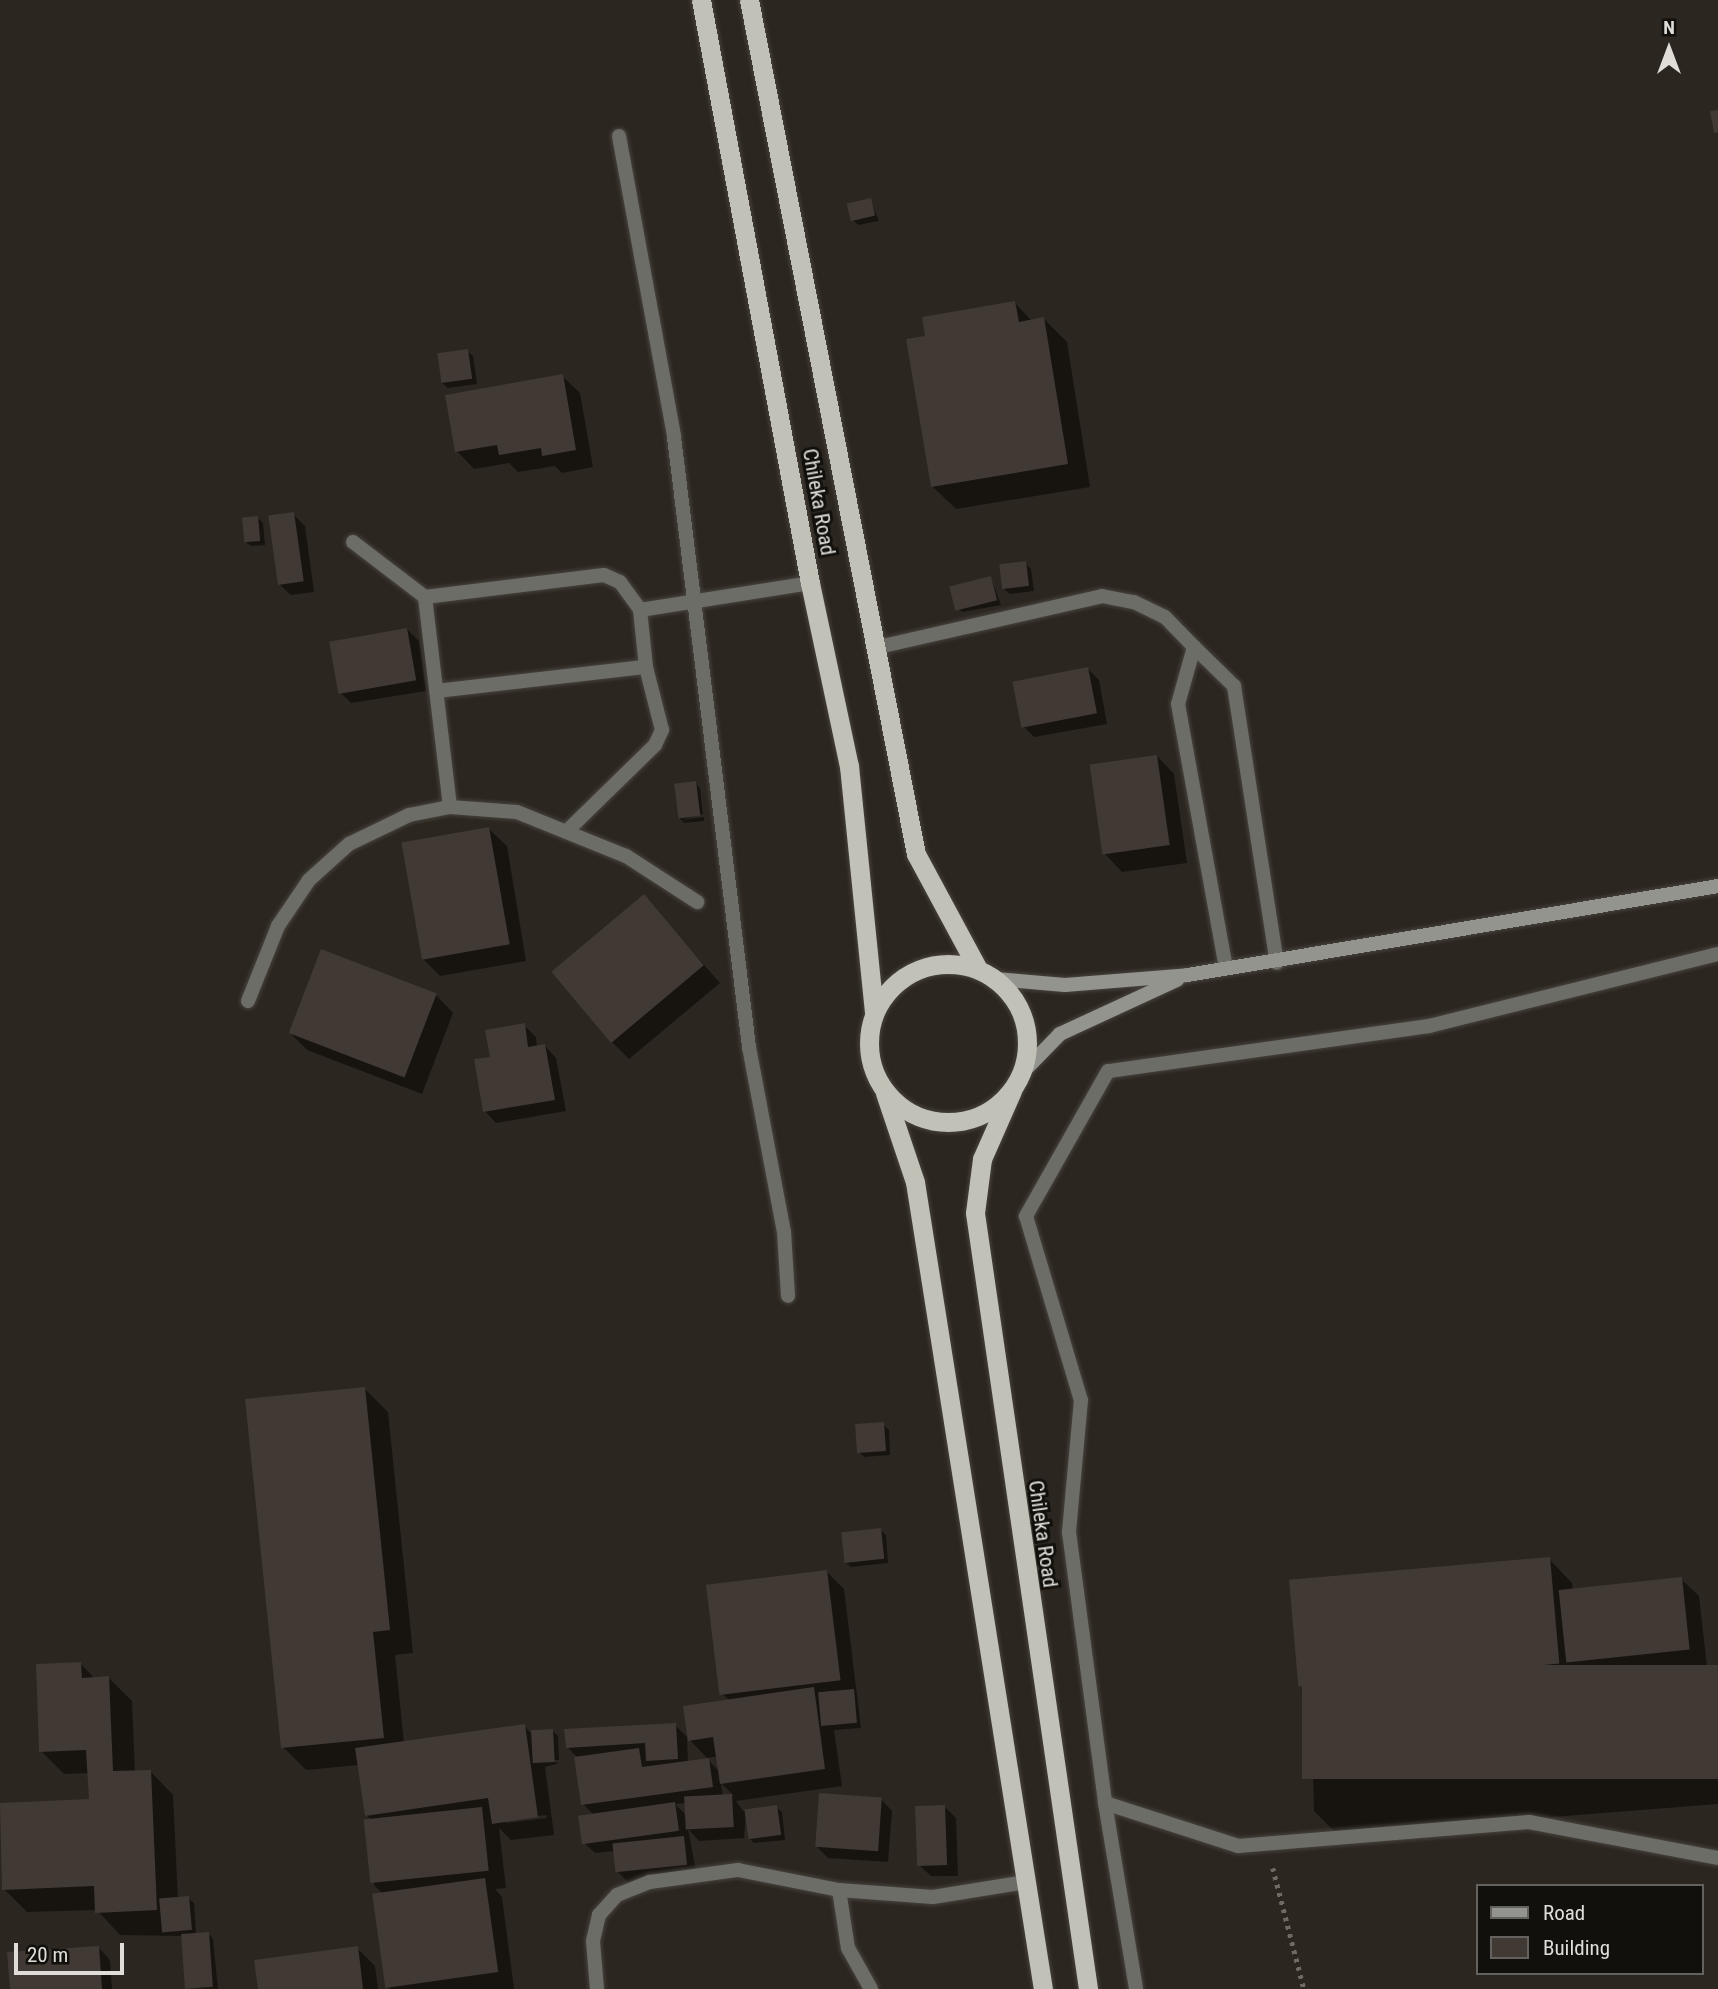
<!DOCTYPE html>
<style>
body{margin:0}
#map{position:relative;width:1718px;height:1989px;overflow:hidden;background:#2b261f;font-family:"Roboto Condensed",sans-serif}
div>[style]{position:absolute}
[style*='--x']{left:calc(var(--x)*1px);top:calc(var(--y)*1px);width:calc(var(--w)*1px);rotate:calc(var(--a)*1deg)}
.shadow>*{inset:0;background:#0007}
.building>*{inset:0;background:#413934;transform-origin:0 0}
.path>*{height:4.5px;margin-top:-2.25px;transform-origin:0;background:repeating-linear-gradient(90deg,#6f6a64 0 3.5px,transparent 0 8.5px)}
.roads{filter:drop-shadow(0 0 2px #48433d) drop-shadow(0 0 2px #48433d)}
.service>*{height:14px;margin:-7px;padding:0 7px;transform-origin:7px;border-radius:7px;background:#6d6d68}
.minor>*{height:14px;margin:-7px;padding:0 7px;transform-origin:7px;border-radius:7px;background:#6d6d68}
.secondary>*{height:14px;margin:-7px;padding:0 7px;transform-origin:7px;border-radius:7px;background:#94948e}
.trunk>*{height:19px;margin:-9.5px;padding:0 9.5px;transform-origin:9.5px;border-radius:9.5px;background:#c1c1b7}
.trunk>.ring{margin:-9.5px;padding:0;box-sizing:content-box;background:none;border:19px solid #c1c1b7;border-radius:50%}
span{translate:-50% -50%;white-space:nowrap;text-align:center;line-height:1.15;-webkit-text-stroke:6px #11100c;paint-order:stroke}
.street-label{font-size:21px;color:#e0ddd8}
.legend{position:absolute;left:1476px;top:1884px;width:228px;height:91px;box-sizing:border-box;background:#11100c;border:2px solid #64625e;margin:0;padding:9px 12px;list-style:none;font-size:21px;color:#e0ddd8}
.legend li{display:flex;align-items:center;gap:14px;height:35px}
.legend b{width:35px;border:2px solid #64625e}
.north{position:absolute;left:1634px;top:14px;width:70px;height:70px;-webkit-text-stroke:5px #11100c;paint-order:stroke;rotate:0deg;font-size:19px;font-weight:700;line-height:28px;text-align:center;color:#e0ddd8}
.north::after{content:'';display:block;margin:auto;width:24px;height:32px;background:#e0ddd8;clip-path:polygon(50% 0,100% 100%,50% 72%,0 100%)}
.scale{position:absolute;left:14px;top:1943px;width:110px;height:32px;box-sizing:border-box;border:4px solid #e0ddd8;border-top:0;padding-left:9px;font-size:21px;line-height:24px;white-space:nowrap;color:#e0ddd8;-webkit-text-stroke:5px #11100c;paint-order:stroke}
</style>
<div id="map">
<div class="shadow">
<div style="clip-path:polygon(870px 200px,879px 221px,858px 225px,853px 220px)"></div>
<div style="clip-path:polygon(1015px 303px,1032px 321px,1044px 319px,1067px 342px,1090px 487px,956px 509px,932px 486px,928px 337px)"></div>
<div style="clip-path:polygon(467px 351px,473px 356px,477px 384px,448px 388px,442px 383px)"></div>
<div style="clip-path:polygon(562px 376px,580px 393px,593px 467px,562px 473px,555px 466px,518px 472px,509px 463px,474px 469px,457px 451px)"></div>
<div style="clip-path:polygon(293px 514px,305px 526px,314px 592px,291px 595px,279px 584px)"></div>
<div style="clip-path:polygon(258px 518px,263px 523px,265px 545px,251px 546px,245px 541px)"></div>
<div style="clip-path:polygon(1025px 563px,1031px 569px,1034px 591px,1010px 594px,1004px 589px)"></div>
<div style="clip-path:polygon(991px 578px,1001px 605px,962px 612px,956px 607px)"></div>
<div style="clip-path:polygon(407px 629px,419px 641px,426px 691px,351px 703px,339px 691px)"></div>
<div style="clip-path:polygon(1088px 669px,1099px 680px,1107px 724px,1034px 737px,1022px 725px)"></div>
<div style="clip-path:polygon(1157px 756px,1174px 774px,1187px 863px,1122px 872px,1105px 854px)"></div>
<div style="clip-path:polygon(695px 783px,700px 788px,703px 814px,681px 820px,704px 817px,704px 821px,684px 823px,679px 818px)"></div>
<div style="clip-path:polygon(489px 829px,507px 846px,526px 961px,440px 976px,422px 958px)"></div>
<div style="clip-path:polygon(644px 897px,720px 983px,629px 1059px,612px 1042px)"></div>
<div style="clip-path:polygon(436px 995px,453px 1013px,422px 1094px,307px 1050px,290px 1033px)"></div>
<div style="clip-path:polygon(524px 1025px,536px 1037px,537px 1047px,545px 1046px,556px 1058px,566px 1111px,496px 1123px,485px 1111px,492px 1058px)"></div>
<div style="clip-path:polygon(evenodd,365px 1389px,388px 1412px,413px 1653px,395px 1655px,404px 1743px,524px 1726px,533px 1735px,552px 1730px,558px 1736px,559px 1760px,544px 1760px,559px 1763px,545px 1767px,554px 1835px,511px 1840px,499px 1828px,506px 1888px,495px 1889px,502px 1897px,514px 1989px,390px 1989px,386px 1985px,382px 1893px,374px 1885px,374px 1822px,366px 1815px,359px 1765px,306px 1770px,283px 1747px,365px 1389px,546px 1815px,547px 1818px,506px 1823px,506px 1820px,546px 1815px)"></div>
<div style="clip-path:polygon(883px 1424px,889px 1430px,890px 1455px,864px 1457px,859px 1452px)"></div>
<div style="clip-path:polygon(880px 1530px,886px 1535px,888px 1563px,851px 1567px,845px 1562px)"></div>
<div style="clip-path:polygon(1549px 1559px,1572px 1583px,1573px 1591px,1681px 1579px,1699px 1596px,1707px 1667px,1718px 1666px,1718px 1804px,1337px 1834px,1314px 1811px,1311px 1698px,1301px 1689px)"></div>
<div style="clip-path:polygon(evenodd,827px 1572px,844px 1589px,861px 1728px,834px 1730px,842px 1786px,736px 1801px,743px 1811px,776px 1807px,782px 1812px,785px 1840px,754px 1843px,749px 1838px,746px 1814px,744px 1838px,699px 1841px,688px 1829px,697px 1876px,629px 1883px,617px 1871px,615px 1851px,595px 1853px,583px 1842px,593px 1814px,583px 1804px,578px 1758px,567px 1747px,675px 1725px,689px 1739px,730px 1701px,721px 1692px,827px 1572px,687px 1737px,707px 1758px,718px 1756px,720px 1772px,708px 1760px,688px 1763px,687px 1737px,827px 1572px,721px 1783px,734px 1796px,723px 1796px,721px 1783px,827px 1572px,686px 1803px,687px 1816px,675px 1804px,686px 1803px)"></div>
<div style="clip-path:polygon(81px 1664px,95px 1679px,109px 1678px,132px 1701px,135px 1772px,150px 1771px,173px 1795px,178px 1899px,188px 1898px,194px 1903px,196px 1934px,208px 1933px,213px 1939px,218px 1989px,188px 1988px,183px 1936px,120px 1935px,97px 1910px,27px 1912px,4px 1889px,90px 1801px,89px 1773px,64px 1774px,41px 1751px)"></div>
<div style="clip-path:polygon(881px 1799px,892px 1811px,888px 1862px,828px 1858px,816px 1846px)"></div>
<div style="clip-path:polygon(944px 1806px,956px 1818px,958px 1876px,931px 1876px,919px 1865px)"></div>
<div style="clip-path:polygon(99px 1948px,110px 1960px,112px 1989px,11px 1989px)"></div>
<div style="clip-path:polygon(357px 1948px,375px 1966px,378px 1989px,260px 1989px)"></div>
</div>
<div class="building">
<div style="clip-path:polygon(1718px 110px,1718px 132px,1714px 133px,1710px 111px)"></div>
<div style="left:871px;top:198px;width:18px;height:25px;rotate:77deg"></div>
<div style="clip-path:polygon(1015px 301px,1019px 322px,1044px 317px,1068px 464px,931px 487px,906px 339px,925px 336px,922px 317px)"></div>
<div style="left:468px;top:349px;width:30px;height:31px;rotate:82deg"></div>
<div style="clip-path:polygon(563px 374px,576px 450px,542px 456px,541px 448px,499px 455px,497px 445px,455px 452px,445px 395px)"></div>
<div style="left:294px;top:512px;width:70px;height:26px;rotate:82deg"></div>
<div style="left:258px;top:516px;width:25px;height:16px;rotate:85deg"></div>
<div style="left:1026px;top:561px;width:25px;height:27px;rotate:83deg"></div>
<div style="left:991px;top:576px;width:25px;height:43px;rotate:76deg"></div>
<div style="left:407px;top:628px;width:53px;height:79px;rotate:80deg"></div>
<div style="left:1088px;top:667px;width:47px;height:77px;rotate:79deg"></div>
<div style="left:1157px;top:755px;width:91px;height:68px;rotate:82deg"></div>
<div style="left:696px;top:781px;width:35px;height:22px;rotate:83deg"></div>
<div style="left:489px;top:827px;width:119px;height:89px;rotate:80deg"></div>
<div style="left:644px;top:894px;width:93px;height:121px;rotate:50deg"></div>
<div style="left:321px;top:949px;width:124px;height:90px;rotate:21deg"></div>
<div style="clip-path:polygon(525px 1023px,528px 1047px,545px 1044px,555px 1100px,483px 1112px,474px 1059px,490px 1057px,485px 1030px)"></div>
<div style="clip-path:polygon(365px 1387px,390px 1630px,373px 1632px,384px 1738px,281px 1748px,245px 1399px)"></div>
<div style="left:884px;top:1422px;width:29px;height:29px;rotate:86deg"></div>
<div style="left:881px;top:1528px;width:31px;height:40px;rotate:84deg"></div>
<div style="left:1550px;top:1557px;width:107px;height:262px;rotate:85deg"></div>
<div style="left:827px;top:1570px;width:111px;height:122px;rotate:83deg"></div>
<div style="left:1682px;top:1577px;width:73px;height:124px;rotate:84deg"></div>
<div style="clip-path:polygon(81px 1662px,82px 1678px,109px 1676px,113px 1771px,151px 1770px,157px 1910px,95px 1913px,94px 1886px,2px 1890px,0 1803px,89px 1799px,86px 1750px,39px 1752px,36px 1664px)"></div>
<div style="left:1718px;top:1665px;width:114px;height:416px;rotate:90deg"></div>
<div style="clip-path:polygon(814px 1687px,825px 1769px,720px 1784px,713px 1737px,688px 1741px,683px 1706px)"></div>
<div style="left:854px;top:1689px;width:34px;height:36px;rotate:85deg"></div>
<div style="clip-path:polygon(676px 1723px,678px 1759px,646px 1761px,645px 1743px,566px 1748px,564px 1729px)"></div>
<div style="clip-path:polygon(525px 1724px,538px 1817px,492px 1824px,488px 1798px,365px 1816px,355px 1748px)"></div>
<div style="left:553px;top:1729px;width:33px;height:22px;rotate:87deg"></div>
<div style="clip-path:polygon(639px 1748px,642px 1767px,709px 1758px,713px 1787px,581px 1805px,574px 1757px)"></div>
<div style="left:819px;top:1793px;width:63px;height:54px;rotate:4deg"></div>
<div style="left:732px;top:1794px;width:33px;height:48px;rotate:87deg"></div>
<div style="left:675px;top:1802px;width:29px;height:98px;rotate:82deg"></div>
<div style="left:777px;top:1805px;width:30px;height:33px;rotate:82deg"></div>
<div style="left:945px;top:1805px;width:60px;height:30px;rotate:88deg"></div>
<div style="left:482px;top:1807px;width:64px;height:119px;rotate:84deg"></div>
<div style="left:684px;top:1836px;width:29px;height:72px;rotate:84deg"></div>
<div style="left:485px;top:1878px;width:95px;height:114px;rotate:82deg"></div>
<div style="left:189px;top:1896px;width:34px;height:30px;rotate:85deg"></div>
<div style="left:209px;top:1932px;width:55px;height:28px;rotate:86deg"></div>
<div style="clip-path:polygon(99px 1946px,102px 1989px,10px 1989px,7px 1952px)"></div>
<div style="clip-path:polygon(358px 1946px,363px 1989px,258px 1989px,254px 1960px)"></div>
</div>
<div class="path">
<div style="--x:1273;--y:1868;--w:125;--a:75.6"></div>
</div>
<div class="roads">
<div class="service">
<div style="--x:353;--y:542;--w:91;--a:37.4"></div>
<div style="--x:425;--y:597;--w:180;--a:-7"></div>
<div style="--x:604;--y:575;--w:17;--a:24"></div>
<div style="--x:620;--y:582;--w:34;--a:54"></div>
<div style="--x:640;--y:610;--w:172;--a:-9"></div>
<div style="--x:425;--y:597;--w:211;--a:83.2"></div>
<div style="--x:1194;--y:647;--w:56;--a:44.3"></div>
<div style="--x:1234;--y:686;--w:280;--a:81.2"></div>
<div style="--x:874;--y:648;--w:234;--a:-12.8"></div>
<div style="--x:1102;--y:596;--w:33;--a:11"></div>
<div style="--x:1134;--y:602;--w:34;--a:26"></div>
<div style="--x:1165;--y:617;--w:42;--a:46"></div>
<div style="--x:1194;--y:647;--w:59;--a:105.7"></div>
<div style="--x:1178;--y:704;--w:267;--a:79.7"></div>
<div style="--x:437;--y:691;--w:210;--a:-6.6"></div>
<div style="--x:646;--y:667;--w:57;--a:-96"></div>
<div style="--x:567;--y:831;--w:123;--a:-44.3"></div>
<div style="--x:655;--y:745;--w:17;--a:-65"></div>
<div style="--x:662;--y:730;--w:65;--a:-104.3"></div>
<div style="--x:248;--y:1001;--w:81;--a:-68.2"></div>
<div style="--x:278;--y:926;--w:55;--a:-56"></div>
<div style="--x:309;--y:880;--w:54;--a:-42"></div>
<div style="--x:349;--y:844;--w:67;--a:-25.8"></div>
<div style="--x:409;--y:815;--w:42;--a:-11"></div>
<div style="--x:450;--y:807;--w:67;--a:4.3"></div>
<div style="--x:517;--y:812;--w:118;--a:22"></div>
<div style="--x:626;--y:856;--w:85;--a:32.9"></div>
<div style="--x:839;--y:1890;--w:59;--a:81.2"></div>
<div style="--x:848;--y:1948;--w:47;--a:60.7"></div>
<div style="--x:597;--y:1989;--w:48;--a:-94.8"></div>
<div style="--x:593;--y:1941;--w:27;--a:-77"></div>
<div style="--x:599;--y:1915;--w:27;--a:-48"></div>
<div style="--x:617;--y:1895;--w:35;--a:-22"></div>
<div style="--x:650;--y:1882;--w:89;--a:-7.8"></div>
<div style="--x:738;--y:1870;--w:103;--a:11.2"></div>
<div style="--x:839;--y:1890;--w:94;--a:4.3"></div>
<div style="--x:933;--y:1897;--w:94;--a:-9.2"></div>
</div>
<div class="minor">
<div style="--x:619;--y:136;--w:306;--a:79.6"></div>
<div style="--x:674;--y:437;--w:615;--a:82.99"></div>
<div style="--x:749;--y:1047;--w:188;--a:79.3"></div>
<div style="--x:784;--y:1232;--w:64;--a:86.4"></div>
<div style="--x:1718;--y:954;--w:298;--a:166"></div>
<div style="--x:1429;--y:1026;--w:324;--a:172"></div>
<div style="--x:1108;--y:1071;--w:167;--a:119.5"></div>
<div style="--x:1026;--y:1216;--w:192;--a:73.4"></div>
<div style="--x:1081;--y:1400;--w:133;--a:95.2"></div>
<div style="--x:1069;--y:1532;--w:273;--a:82.4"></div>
<div style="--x:1105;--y:1803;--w:140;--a:17.9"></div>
<div style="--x:1238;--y:1846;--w:292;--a:-4.7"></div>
<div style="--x:1529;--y:1822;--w:192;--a:10.8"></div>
<div style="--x:1105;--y:1803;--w:189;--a:80.5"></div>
</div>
<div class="secondary">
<div style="--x:996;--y:979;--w:69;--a:5"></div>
<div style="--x:1065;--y:985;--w:123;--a:-4.6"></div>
<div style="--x:1188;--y:975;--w:537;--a:-9.53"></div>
<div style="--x:1023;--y:1072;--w:53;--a:-45.8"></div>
<div style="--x:1060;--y:1034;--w:129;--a:-24.8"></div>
</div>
<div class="trunk">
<div style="--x:701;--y:0;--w:593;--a:79.41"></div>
<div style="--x:810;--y:583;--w:187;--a:78"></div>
<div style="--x:849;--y:766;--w:248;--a:84.2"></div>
<div style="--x:749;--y:0;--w:870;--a:78.94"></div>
<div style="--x:916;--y:854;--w:131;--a:61.7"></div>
<div class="ring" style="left:869px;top:964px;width:139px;height:139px"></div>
<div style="--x:1012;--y:1091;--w:74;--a:113.8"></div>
<div style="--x:982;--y:1159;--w:54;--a:97.4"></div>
<div style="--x:975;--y:1213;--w:784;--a:81.71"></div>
<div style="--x:885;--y:1093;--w:94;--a:71.4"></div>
<div style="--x:915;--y:1182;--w:817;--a:80.99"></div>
</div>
</div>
<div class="street-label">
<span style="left:819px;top:502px;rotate:80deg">Chileka Road</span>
<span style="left:1043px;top:1534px;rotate:82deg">Chileka Road</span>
</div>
<ul class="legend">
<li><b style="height:9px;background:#94948e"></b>Road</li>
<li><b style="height:19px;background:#413934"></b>Building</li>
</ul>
<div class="north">N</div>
<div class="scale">20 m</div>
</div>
